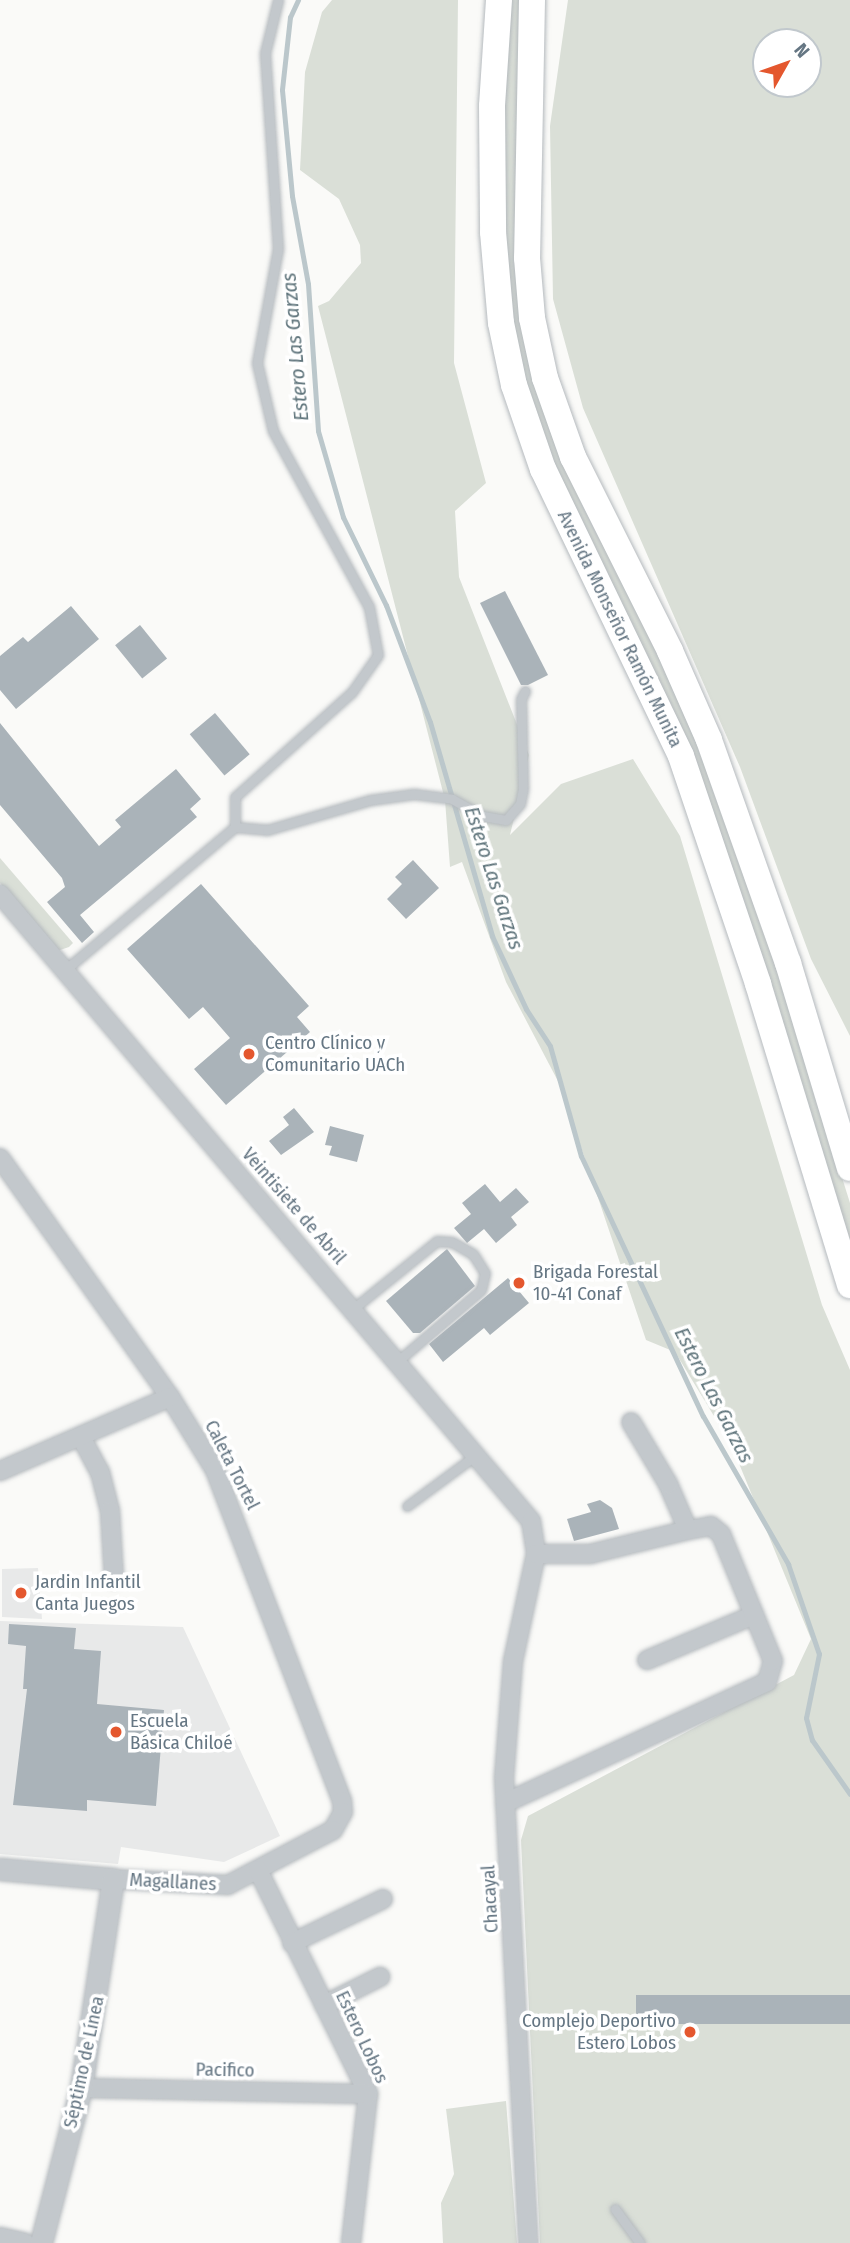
<!DOCTYPE html>
<meta charset="utf-8">
<style>
body{margin:0}
#map{position:relative;width:850px;height:2243px;overflow:hidden;background:#fafaf8;font-family:"Fira Sans Condensed",sans-serif}
div>[style]{position:absolute}
[style*='--x']{left:calc(var(--x)*1px);top:calc(var(--y)*1px);width:calc(var(--w)*1px);rotate:calc(var(--a)*1deg)}
.built>*{inset:0;background:#e8e9e9}
.green>*{inset:0;background:#dadfd7}
.stream>*{height:5px;margin:-2.5px;padding:0 2.5px;transform-origin:2.5px;border-radius:2.5px;background:#bbc7cb}
.building>*{inset:0;background:#aab3b9;transform-origin:0 0}
.roads{filter:drop-shadow(0 0 2px #b5babe) drop-shadow(0 0 2px #b5babe)}
.service>*{height:9px;margin:-4.5px;padding:0 4.5px;transform-origin:4.5px;border-radius:4.5px;background:#c3c8cc}
.minor>*{height:18px;margin:-9px;padding:0 9px;transform-origin:9px;border-radius:9px;background:#c3c8cc}
.tertiary>*{height:21px;margin:-10.5px;padding:0 10.5px;transform-origin:10.5px;border-radius:10.5px;background:#c3c8cc}
.primary>*{height:26px;margin:-13px;padding:0 13px;transform-origin:13px;border-radius:13px;background:#fff}
.dots>*{width:19px;height:19px;translate:-50% -50%;box-sizing:border-box;border:4px solid #fff;border-radius:50%}
span{translate:-50% -50%;white-space:nowrap;text-align:center;line-height:1.15;-webkit-text-stroke:7px #fff;paint-order:stroke}
.street-label{font-size:19px;color:#657683}
.poi-label{font-size:19px;color:#657683}
.left{translate:0 -50%;text-align:left}
.right{translate:-100% -50%;text-align:right}
.water-label{font-size:21px;color:#60757c;font-style:italic}
.north{position:absolute;left:752px;top:28px;width:70px;height:70px;box-sizing:border-box;background:#fff;border:2px solid #c1c8cd;border-radius:50%;rotate:50deg;font-size:19px;font-weight:700;line-height:28px;text-align:center;color:#657683}
.north::after{content:'';display:block;margin:auto;width:24px;height:32px;background:#e4572e;clip-path:polygon(50% 0,100% 100%,50% 72%,0 100%)}
</style>
<div id="map">
<div class="built">
<div style="clip-path:polygon(38px 1568px,42px 1619px,2px 1617px,2px 1569px)"></div>
<div style="clip-path:polygon(0 1621px,183px 1627px,280px 1836px,224px 1862px,121px 1847px,118px 1864px,0 1854px)"></div>
</div>
<div class="green">
<div style="clip-path:polygon(332px 0,458px 0,454px 363px,486px 483px,455px 511px,459px 577px,529px 755px,510px 835px,561px 784px,633px 759px,680px 836px,822px 1305px,850px 1370px,850px 2243px,540px 2243px,521px 1840px,528px 1816px,794px 1675px,811px 1639px,731px 1444px,675px 1352px,646px 1340px,560px 1085px,506px 982px,462px 862px,450px 867px,445px 800px,318px 306px,329px 301px,361px 263px,360px 245px,339px 199px,300px 170px,305px 72px,322px 12px)"></div>
<div style="clip-path:polygon(507px 0,522px 0,516px 165px,521px 303px,674px 680px,749px 881px,850px 1203px,850px 1253px,775px 1007px,551px 464px,513px 338px,501px 169px)"></div>
<div style="clip-path:polygon(evenodd,568px 0,850px 0,850px 1036px,811px 959px,740px 767px,583px 408px,553px 299px,550px 126px,568px 0,766px 42px,808px 42px,808px 84px,766px 84px,766px 42px)"></div>
<div style="clip-path:polygon(0 858px,73px 943px,69px 947px,57px 951px,0 883px)"></div>
<div style="clip-path:polygon(506px 2101px,517px 2243px,443px 2243px,441px 2203px,454px 2174px,446px 2109px)"></div>
</div>
<div class="stream">
<div style="--x:298;--y:0;--w:19;--a:115"></div>
<div style="--x:290;--y:17;--w:73;--a:96.3"></div>
<div style="--x:282;--y:90;--w:106;--a:84.6"></div>
<div style="--x:292;--y:196;--w:89;--a:79.7"></div>
<div style="--x:308;--y:284;--w:147;--a:86.1"></div>
<div style="--x:318;--y:431;--w:90;--a:73.8"></div>
<div style="--x:343;--y:517;--w:98;--a:64"></div>
<div style="--x:386;--y:605;--w:125;--a:69.4"></div>
<div style="--x:430;--y:722;--w:223;--a:73.8"></div>
<div style="--x:492;--y:936;--w:81;--a:65"></div>
<div style="--x:526;--y:1009;--w:44;--a:57"></div>
<div style="--x:550;--y:1046;--w:114;--a:74.3"></div>
<div style="--x:581;--y:1156;--w:287;--a:64.9"></div>
<div style="--x:703;--y:1416;--w:171;--a:60.1"></div>
<div style="--x:788;--y:1564;--w:95;--a:71"></div>
<div style="--x:819;--y:1654;--w:65;--a:101.5"></div>
<div style="--x:806;--y:1718;--w:23;--a:75"></div>
<div style="--x:812;--y:1740;--w:66;--a:54.9"></div>
</div>
<div class="building">
<div style="clip-path:polygon(505px 591px,548px 675px,528px 685px,521px 685px,480px 603px)"></div>
<div style="clip-path:polygon(71px 606px,99px 639px,16px 709px,0 690px,0 656px,23px 637px,28px 642px)"></div>
<div style="left:140px;top:625px;width:43px;height:32px;rotate:51deg"></div>
<div style="left:215px;top:713px;width:54px;height:33px;rotate:50deg"></div>
<div style="clip-path:polygon(0 723px,99px 846px,121px 827px,115px 820px,176px 769px,201px 799px,190px 809px,197px 817px,80px 915px,94px 932px,82px 943px,47px 902px,65px 887px,62px 878px,0 805px)"></div>
<div style="clip-path:polygon(413px 860px,439px 888px,406px 919px,387px 899px,402px 884px,395px 877px)"></div>
<div style="clip-path:polygon(201px 884px,309px 1006px,297px 1017px,310px 1032px,226px 1105px,194px 1069px,230px 1038px,203px 1007px,189px 1019px,127px 949px)"></div>
<div style="clip-path:polygon(294px 1108px,314px 1132px,281px 1155px,269px 1141px,289px 1125px,283px 1117px)"></div>
<div style="clip-path:polygon(330px 1126px,364px 1135px,357px 1162px,329px 1155px,332px 1146px,325px 1145px)"></div>
<div style="clip-path:polygon(485px 1184px,500px 1202px,516px 1188px,529px 1202px,511px 1217px,517px 1225px,496px 1243px,484px 1229px,467px 1243px,454px 1228px,471px 1214px,462px 1203px)"></div>
<div style="clip-path:polygon(447px 1249px,475px 1286px,420px 1333px,413px 1333px,386px 1301px)"></div>
<div style="clip-path:polygon(508px 1278px,529px 1303px,490px 1335px,484px 1328px,443px 1362px,429px 1344px)"></div>
<div style="clip-path:polygon(600px 1500px,612px 1508px,619px 1529px,574px 1541px,567px 1519px,591px 1512px,587px 1504px)"></div>
<div style="clip-path:polygon(9px 1624px,76px 1628px,74px 1649px,101px 1651px,97px 1704px,164px 1710px,156px 1806px,87px 1800px,87px 1811px,13px 1805px,27px 1689px,23px 1689px,26px 1646px,8px 1644px)"></div>
<div style="left:850px;top:1995px;width:29px;height:214px;rotate:90deg"></div>
</div>
<div class="roads">
<div class="service">
<div style="--x:235;--y:827;--w:32;--a:5"></div>
<div style="--x:267;--y:830;--w:107;--a:-16.2"></div>
<div style="--x:370;--y:800;--w:44;--a:-7.8"></div>
<div style="--x:414;--y:794;--w:38;--a:7"></div>
<div style="--x:452;--y:799;--w:35;--a:29"></div>
<div style="--x:483;--y:816;--w:23;--a:10"></div>
<div style="--x:506;--y:820;--w:21;--a:-49"></div>
<div style="--x:520;--y:804;--w:15;--a:-79"></div>
<div style="--x:523;--y:789;--w:90;--a:-91.3"></div>
<div style="--x:521;--y:699;--w:9;--a:-63"></div>
<div style="--x:65;--y:970;--w:222;--a:-40.1"></div>
<div style="--x:235;--y:827;--w:30;--a:-90"></div>
<div style="--x:235;--y:797;--w:157;--a:-41.9"></div>
<div style="--x:352;--y:692;--w:45;--a:-54.9"></div>
<div style="--x:378;--y:655;--w:49;--a:-100.6"></div>
<div style="--x:369;--y:607;--w:200;--a:-118.6"></div>
<div style="--x:273;--y:431;--w:70;--a:-103.2"></div>
<div style="--x:257;--y:363;--w:116;--a:-79.6"></div>
<div style="--x:278;--y:249;--w:196;--a:-93.8"></div>
<div style="--x:265;--y:53;--w:55;--a:-76.2"></div>
<div style="--x:354;--y:1308;--w:107;--a:-38.9"></div>
<div style="--x:437;--y:1241;--w:15;--a:4"></div>
<div style="--x:452;--y:1242;--w:24;--a:30"></div>
<div style="--x:473;--y:1254;--w:22;--a:58"></div>
<div style="--x:485;--y:1273;--w:17;--a:103"></div>
<div style="--x:481;--y:1290;--w:108;--a:139.5"></div>
<div style="--x:407;--y:1506;--w:86;--a:-36.5"></div>
<div style="--x:615;--y:2209;--w:42;--a:53.7"></div>
</div>
<div class="minor">
<div style="--x:0;--y:894;--w:822;--a:49.74"></div>
<div style="--x:531;--y:1521;--w:33;--a:81"></div>
<div style="--x:536;--y:1554;--w:109;--a:102.1"></div>
<div style="--x:513;--y:1661;--w:117;--a:94.4"></div>
<div style="--x:504;--y:1778;--w:466;--a:87"></div>
<div style="--x:0;--y:1158;--w:293;--a:54.6"></div>
<div style="--x:170;--y:1397;--w:86;--a:58.3"></div>
<div style="--x:215;--y:1470;--w:355;--a:69"></div>
<div style="--x:342;--y:1801;--w:11;--a:85"></div>
<div style="--x:343;--y:1812;--w:21;--a:119"></div>
<div style="--x:333;--y:1830;--w:119;--a:152.4"></div>
<div style="--x:228;--y:1885;--w:115;--a:-177"></div>
<div style="--x:81;--y:1437;--w:40;--a:62"></div>
<div style="--x:100;--y:1472;--w:40;--a:75.6"></div>
<div style="--x:110;--y:1511;--w:68;--a:86.6"></div>
<div style="--x:0;--y:1471;--w:185;--a:-23.5"></div>
<div style="--x:536;--y:1554;--w:54;--a:0"></div>
<div style="--x:590;--y:1554;--w:101;--a:-13.8"></div>
<div style="--x:647;--y:1660;--w:116;--a:-22.8"></div>
<div style="--x:505;--y:1803;--w:289;--a:-24.8"></div>
<div style="--x:767;--y:1682;--w:22;--a:-74"></div>
<div style="--x:773;--y:1661;--w:137;--a:-112.3"></div>
<div style="--x:721;--y:1534;--w:13;--a:-141"></div>
<div style="--x:711;--y:1526;--w:23;--a:170"></div>
<div style="--x:688;--y:1530;--w:50;--a:-113.5"></div>
<div style="--x:668;--y:1484;--w:72;--a:-120.8"></div>
<div style="--x:258;--y:1870;--w:250;--a:63.8"></div>
<div style="--x:368;--y:2094;--w:150;--a:96.5"></div>
<div style="--x:292;--y:1943;--w:101;--a:-25.8"></div>
<div style="--x:324;--y:2005;--w:63;--a:-26.6"></div>
<div style="--x:81;--y:2088;--w:287;--a:1.2"></div>
<div style="--x:0;--y:2237;--w:26;--a:13"></div>
</div>
<div class="tertiary">
<div style="--x:0;--y:1869;--w:113;--a:5.1"></div>
<div style="--x:113;--y:1879;--w:211;--a:98.7"></div>
<div style="--x:81;--y:2088;--w:160;--a:104.5"></div>
</div>
<div class="primary">
<div style="--x:499;--y:0;--w:106;--a:93.8"></div>
<div style="--x:492;--y:106;--w:126;--a:89.5"></div>
<div style="--x:493;--y:232;--w:91;--a:85"></div>
<div style="--x:501;--y:323;--w:63;--a:78.2"></div>
<div style="--x:514;--y:385;--w:89;--a:71"></div>
<div style="--x:543;--y:469;--w:318;--a:64.3"></div>
<div style="--x:681;--y:756;--w:241;--a:71.3"></div>
<div style="--x:758;--y:984;--w:315;--a:73"></div>
<div style="--x:532;--y:0;--w:258;--a:91.1"></div>
<div style="--x:527;--y:258;--w:60;--a:85.2"></div>
<div style="--x:532;--y:318;--w:61;--a:77.8"></div>
<div style="--x:545;--y:378;--w:84;--a:70.5"></div>
<div style="--x:573;--y:457;--w:217;--a:63.4"></div>
<div style="--x:670;--y:651;--w:97;--a:66.3"></div>
<div style="--x:709;--y:740;--w:237;--a:70.5"></div>
<div style="--x:788;--y:963;--w:214;--a:73.2"></div>
</div>
</div>
<div class="dots">
<div style="left:249px;top:1054px;background:#e4572e"></div>
<div style="left:519px;top:1283px;background:#e4572e"></div>
<div style="left:21px;top:1593px;background:#e4572e"></div>
<div style="left:116px;top:1732px;background:#e4572e"></div>
<div style="left:690px;top:2032px;background:#e4572e"></div>
</div>
<div class="street-label">
<span style="left:620px;top:629px;rotate:64deg">Avenida Monseñor Ramón Munita</span>
<span style="left:294px;top:1206px;rotate:49deg">Veintisiete de Abril</span>
<span style="left:232px;top:1465px;rotate:63deg">Caleta Tortel</span>
<span style="left:173px;top:1882px;rotate:3deg">Magallanes</span>
<span style="left:490px;top:1899px;rotate:-93deg">Chacayal</span>
<span style="left:362px;top:2037px;rotate:65deg">Estero Lobos</span>
<span style="left:84px;top:2062px;rotate:-78deg">Séptimo de Línea</span>
<span style="left:225px;top:2070px;rotate:1deg">Pacifico</span>
</div>
<div class="poi-label">
<span class="left" style="left:265px;top:1054px">Centro Clínico y<br>Comunitario UACh</span>
<span class="left" style="left:533px;top:1283px">Brigada Forestal<br>10-41 Conaf</span>
<span class="left" style="left:35px;top:1593px">Jardin Infantil<br>Canta Juegos</span>
<span class="left" style="left:130px;top:1732px">Escuela<br>Básica Chiloé</span>
<span class="right" style="left:676px;top:2032px">Complejo Deportivo<br>Estero Lobos</span>
</div>
<div class="water-label">
<span style="left:295px;top:347px;rotate:-95deg">Estero Las Garzas</span>
<span style="left:494px;top:878px;rotate:72deg">Estero Las Garzas</span>
<span style="left:714px;top:1395px;rotate:63deg">Estero Las Garzas</span>
</div>
<div class="north">N</div>
</div>
